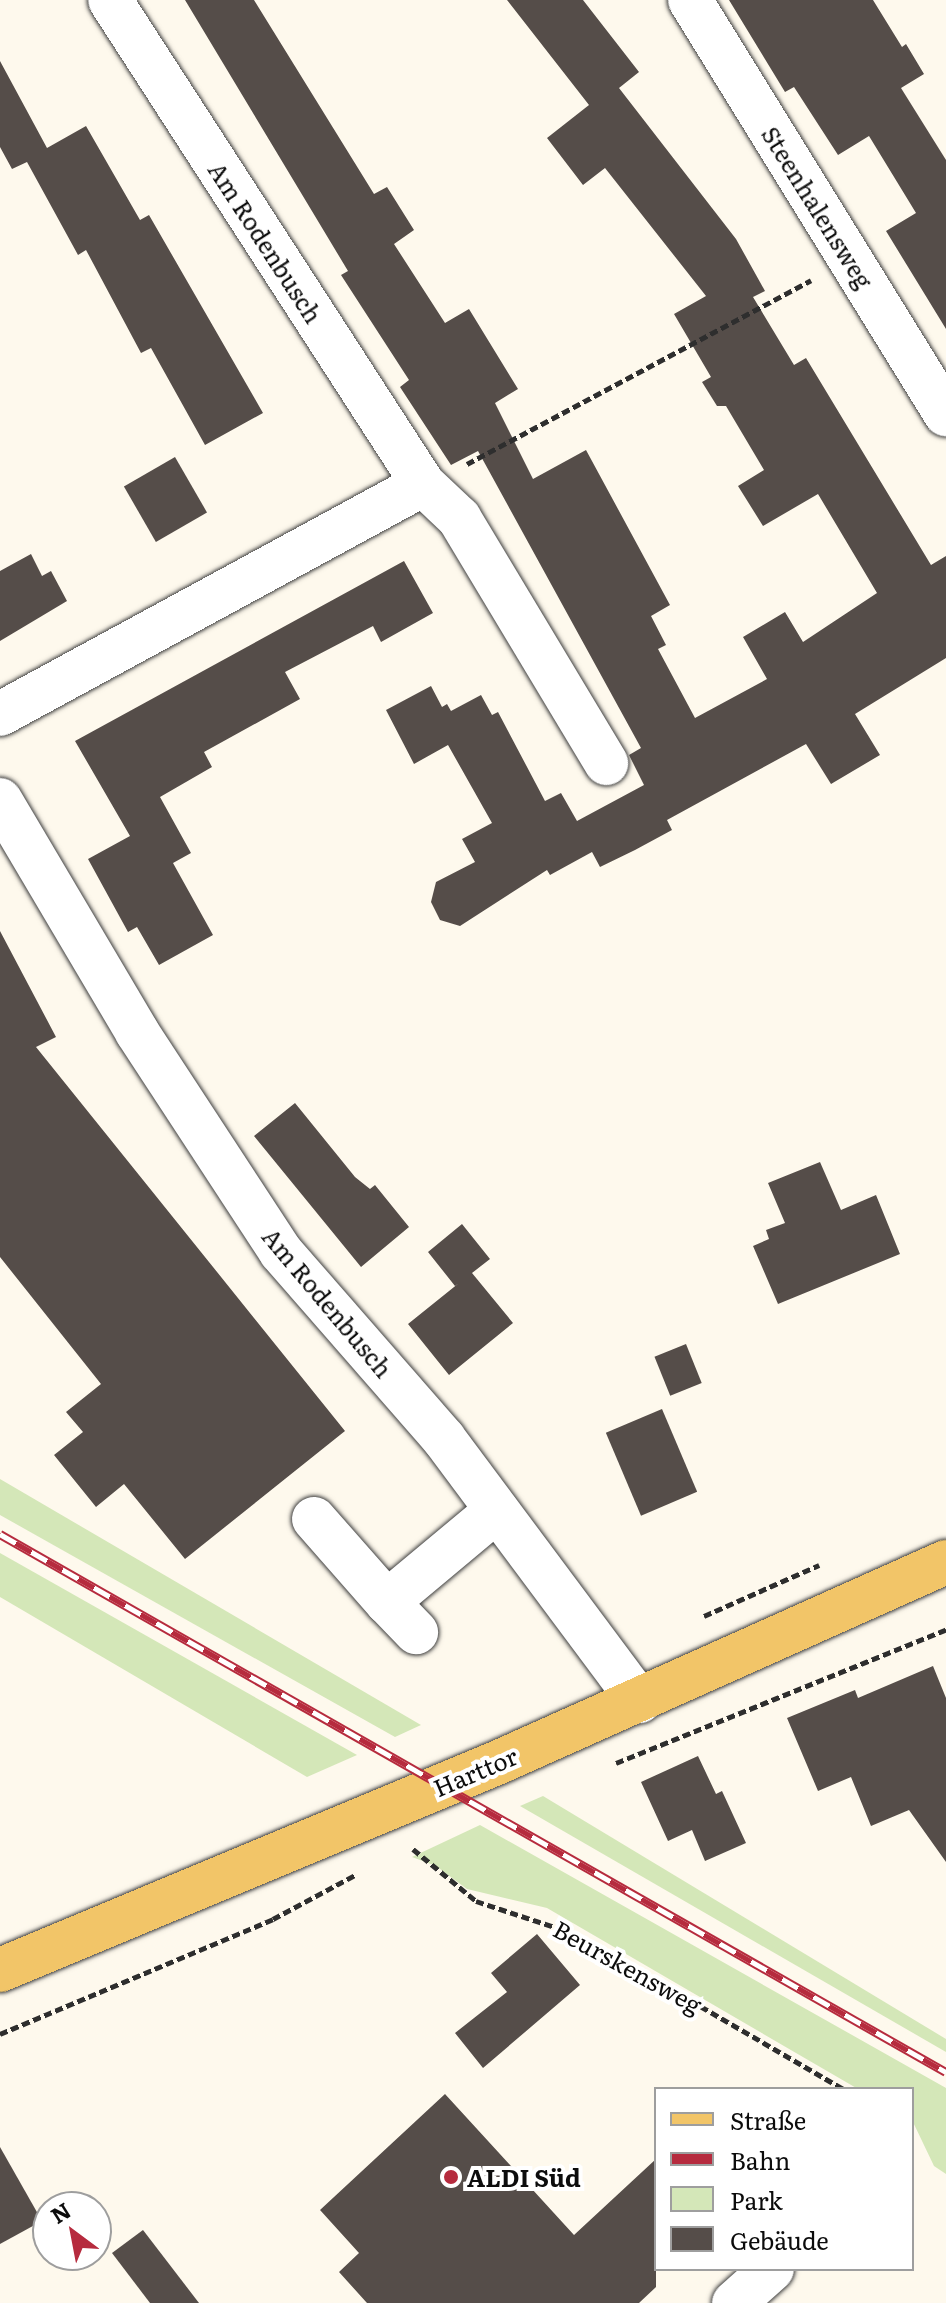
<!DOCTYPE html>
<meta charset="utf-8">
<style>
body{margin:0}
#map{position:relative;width:946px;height:2303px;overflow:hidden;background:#fef9ed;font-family:Literata,serif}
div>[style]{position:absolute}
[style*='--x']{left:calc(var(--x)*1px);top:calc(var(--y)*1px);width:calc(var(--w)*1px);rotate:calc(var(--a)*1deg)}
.green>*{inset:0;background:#d4e7b8}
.building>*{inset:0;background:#554d49;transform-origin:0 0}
.path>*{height:5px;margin-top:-2.5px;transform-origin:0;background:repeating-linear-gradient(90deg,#2e2e2e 0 8px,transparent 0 12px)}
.roads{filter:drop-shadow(0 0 2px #3f3f3f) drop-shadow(0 0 2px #3f3f3f)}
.minor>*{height:44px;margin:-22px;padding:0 22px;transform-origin:22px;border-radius:22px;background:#fff}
.major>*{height:44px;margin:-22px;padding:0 22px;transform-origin:22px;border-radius:22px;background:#f2c568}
.rail>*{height:9px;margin-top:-4.5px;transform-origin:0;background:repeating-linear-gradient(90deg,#fff 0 18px,#b62b3e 0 36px);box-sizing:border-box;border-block:2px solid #b62b3e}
.dots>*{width:22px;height:22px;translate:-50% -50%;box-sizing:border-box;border:4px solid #fff;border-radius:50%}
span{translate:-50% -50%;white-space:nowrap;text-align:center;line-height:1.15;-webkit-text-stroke:8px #fff;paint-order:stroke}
.street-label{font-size:24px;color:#0c0c0c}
.poi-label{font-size:24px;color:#0c0c0c;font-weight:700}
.left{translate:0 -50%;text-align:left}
.legend{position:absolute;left:654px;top:2087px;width:260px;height:184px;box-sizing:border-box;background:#fff;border:2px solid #9e9e9e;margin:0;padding:10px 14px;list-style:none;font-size:24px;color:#0c0c0c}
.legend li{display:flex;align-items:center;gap:16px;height:40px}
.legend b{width:40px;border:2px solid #9e9e9e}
.north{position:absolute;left:32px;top:2191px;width:80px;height:80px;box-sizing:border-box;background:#fff;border:2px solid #9e9e9e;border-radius:50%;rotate:328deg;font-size:22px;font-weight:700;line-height:32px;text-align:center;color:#0c0c0c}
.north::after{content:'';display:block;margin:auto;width:28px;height:36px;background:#b62b3e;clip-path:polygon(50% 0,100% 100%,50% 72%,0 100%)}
</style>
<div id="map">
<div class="green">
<div style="clip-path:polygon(0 1479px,421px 1725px,395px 1737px,0 1515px)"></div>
<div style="clip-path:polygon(0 1553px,357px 1755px,307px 1777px,0 1597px)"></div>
<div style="clip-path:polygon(543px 1796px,946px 2039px,946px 2052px,520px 1806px)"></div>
<div style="clip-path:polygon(480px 1825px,946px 2088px,946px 2174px,934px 2166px,912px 2120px,912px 2089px,858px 2089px,547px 1908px,467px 1889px,436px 1866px,412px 1857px)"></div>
</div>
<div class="building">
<div style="clip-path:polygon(185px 0,254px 0,374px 194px,387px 187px,414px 230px,394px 244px,445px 323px,469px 309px,518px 389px,495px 403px,533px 479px,586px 450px,670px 605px,651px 616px,666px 645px,658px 649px,695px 718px,767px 679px,743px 637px,785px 612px,803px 642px,877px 593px,818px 494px,763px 526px,738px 486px,764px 470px,726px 406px,717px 406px,702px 382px,711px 377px,674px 314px,706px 296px,605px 168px,583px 185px,547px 138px,589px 105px,507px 0,583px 0,639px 72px,619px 88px,736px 239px,765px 291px,753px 297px,794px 365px,806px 358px,931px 565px,946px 556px,946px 658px,855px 714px,880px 755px,831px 784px,806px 744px,667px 820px,672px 830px,635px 850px,600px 867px,592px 852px,550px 875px,547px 870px,460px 926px,440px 920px,431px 902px,436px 882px,475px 862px,462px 839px,492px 823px,448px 745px,414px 764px,386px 710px,431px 686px,442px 707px,447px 704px,451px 711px,481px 695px,492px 715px,498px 712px,545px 801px,561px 793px,577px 821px,644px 785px,629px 755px,641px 748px,478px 451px,451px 465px,400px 387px,409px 380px,341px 275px,348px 271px)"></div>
<div style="clip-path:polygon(729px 0,873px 0,902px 47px,906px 44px,924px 74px,901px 88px,946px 160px,946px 329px,886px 231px,916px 213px,869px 136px,838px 155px,794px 87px,785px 92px)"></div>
<div style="clip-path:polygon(0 61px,47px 148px,86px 126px,140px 220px,149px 215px,263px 413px,205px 445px,151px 348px,141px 353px,86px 250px,78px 255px,27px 162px,12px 169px,0 147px)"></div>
<div style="left:175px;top:457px;width:64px;height:59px;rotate:60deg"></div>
<div style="clip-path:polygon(31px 554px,42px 576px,51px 571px,67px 601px,0 641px,0 571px)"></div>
<div style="clip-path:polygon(404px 561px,433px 613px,381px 642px,373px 626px,285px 672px,300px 699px,204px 752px,212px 767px,160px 797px,191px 853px,173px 863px,213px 935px,159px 965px,137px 927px,128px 932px,88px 859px,130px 836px,75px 741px)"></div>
<div style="clip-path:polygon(0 931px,56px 1037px,36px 1047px,345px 1431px,185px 1559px,124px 1484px,96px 1507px,54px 1455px,83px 1432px,66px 1412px,101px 1384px,0 1257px)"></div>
<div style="clip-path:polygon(295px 1103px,355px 1177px,370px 1189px,375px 1185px,409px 1227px,361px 1267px,254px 1136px)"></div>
<div style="clip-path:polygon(820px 1162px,841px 1210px,876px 1195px,900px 1254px,778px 1304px,753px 1246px,769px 1239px,766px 1230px,785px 1223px,768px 1183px)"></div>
<div style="clip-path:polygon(462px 1224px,490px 1259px,472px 1273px,513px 1323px,449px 1375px,408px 1324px,459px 1283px,455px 1286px,428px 1252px)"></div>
<div style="left:686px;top:1344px;width:42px;height:34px;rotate:68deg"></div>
<div style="left:662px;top:1409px;width:90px;height:61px;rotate:67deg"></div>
<div style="clip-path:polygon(933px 1666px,946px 1698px,946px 1862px,909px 1810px,871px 1826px,851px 1777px,818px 1791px,787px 1718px,855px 1690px,858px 1698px)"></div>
<div style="clip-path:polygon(698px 1756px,716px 1794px,722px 1791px,746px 1843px,705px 1861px,692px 1830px,668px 1841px,641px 1782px)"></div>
<div style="clip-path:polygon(537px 1934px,580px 1985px,483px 2068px,455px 2033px,507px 1992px,491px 1973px)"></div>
<div style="clip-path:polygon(445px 2094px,574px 2235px,656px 2159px,656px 2287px,639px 2303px,367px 2303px,339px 2272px,359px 2253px,320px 2210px)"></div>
<div style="clip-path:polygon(0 2147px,42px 2221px,0 2244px)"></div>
<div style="clip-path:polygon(143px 2230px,199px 2303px,150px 2303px,112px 2253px)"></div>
</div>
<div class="path">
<div style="--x:467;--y:464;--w:390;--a:-28.1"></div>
<div style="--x:704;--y:1616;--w:126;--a:-23.9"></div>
<div style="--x:616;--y:1763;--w:356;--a:-22"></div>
<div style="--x:413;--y:1849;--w:82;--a:39.5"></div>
<div style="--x:476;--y:1901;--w:105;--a:18.3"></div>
<div style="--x:576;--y:1934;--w:309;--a:30.1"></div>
<div style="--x:0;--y:2034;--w:296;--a:-22.8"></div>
<div style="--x:273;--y:1919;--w:95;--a:-28.2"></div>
</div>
<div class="roads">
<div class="minor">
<div style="--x:690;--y:0;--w:487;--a:58.3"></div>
<div style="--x:423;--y:484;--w:50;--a:43.4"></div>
<div style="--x:459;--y:518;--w:286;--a:59"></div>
<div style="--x:0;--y:714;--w:481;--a:-28.5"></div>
<div style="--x:423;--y:484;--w:576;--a:-122.89"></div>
<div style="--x:0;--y:800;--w:269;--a:59.4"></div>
<div style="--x:137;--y:1032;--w:263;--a:56.8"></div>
<div style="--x:281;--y:1252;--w:248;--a:48.9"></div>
<div style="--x:444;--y:1439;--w:327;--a:53.3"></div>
<div style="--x:314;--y:1519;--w:111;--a:48.7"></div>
<div style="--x:387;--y:1602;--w:143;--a:-39.9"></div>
<div style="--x:387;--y:1602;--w:42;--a:46"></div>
<div style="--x:734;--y:2303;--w:51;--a:-41.8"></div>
</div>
<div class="major">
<div style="--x:0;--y:1970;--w:541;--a:-22.63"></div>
<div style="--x:499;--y:1762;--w:490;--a:-24.1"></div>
</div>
</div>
<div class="rail">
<div style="--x:0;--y:1534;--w:1088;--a:29.63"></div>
</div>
<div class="dots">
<div style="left:451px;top:2177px;background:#b62b3e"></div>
</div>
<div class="street-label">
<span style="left:818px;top:207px;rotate:58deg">Steenhalensweg</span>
<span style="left:266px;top:242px;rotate:57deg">Am Rodenbusch</span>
<span style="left:328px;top:1302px;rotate:50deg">Am Rodenbusch</span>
<span style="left:475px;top:1771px;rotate:-23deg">Harttor</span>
<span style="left:628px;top:1966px;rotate:29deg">Beurskensweg</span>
</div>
<div class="poi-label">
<span class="left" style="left:467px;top:2177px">ALDI Süd</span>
</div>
<ul class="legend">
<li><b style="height:10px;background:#f2c568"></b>Straße</li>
<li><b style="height:10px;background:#b62b3e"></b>Bahn</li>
<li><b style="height:22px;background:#d4e7b8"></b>Park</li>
<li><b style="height:22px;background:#554d49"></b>Gebäude</li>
</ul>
<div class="north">N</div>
</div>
